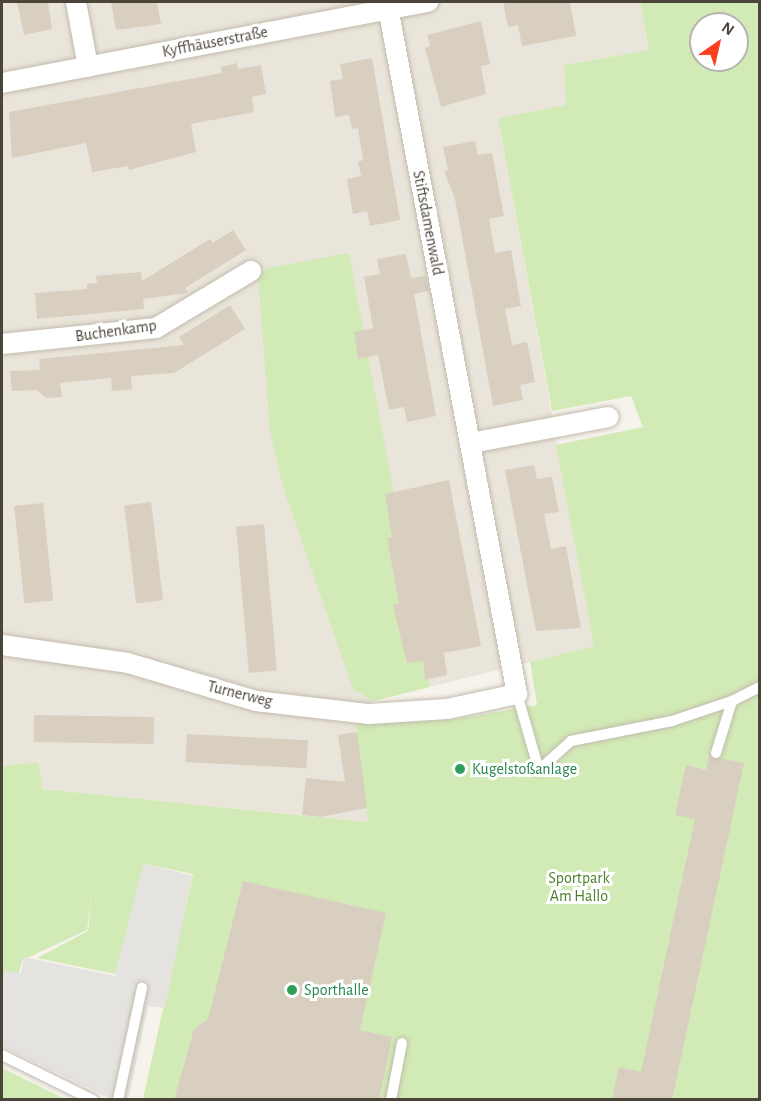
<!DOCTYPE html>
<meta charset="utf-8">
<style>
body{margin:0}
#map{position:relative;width:761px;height:1101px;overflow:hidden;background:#f6f3ec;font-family:"Alegreya Sans",sans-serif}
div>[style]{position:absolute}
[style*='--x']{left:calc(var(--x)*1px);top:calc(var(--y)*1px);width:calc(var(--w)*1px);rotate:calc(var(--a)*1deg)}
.residential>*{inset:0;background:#eae5da}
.green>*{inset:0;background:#d2eab5}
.parking>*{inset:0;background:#e5e3e0}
.building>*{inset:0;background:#d8cfc1;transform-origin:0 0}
.roads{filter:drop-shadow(0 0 2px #c2bbae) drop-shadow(0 0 2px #c2bbae)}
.lane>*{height:10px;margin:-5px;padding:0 5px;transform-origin:5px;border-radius:5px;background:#fff}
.street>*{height:20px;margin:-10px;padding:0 10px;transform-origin:10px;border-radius:10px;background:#fff}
.dots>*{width:16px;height:16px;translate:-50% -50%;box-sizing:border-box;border:3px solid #fff;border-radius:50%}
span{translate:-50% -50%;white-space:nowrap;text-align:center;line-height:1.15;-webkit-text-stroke:6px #fff;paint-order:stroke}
.street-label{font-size:16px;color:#4b4439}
.leisure-label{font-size:16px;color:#27864d}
.left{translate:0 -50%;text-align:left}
.park-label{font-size:16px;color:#4a7f2a}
.frame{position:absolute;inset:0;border:3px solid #4b4439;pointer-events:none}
.north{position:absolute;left:689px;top:12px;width:60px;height:60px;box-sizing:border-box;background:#fff;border:2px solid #b7b4b0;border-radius:50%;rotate:34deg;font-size:16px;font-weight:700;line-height:24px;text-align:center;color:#4b4439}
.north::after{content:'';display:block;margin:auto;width:21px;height:27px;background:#fc3f1d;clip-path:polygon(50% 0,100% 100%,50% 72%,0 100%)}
</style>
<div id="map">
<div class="residential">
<div style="clip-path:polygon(2px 2px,640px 2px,649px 50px,564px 65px,566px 105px,498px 118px,594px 646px,373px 701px,356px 723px,369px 822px,43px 789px,38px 762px,2px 766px)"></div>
</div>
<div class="green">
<div style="clip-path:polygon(evenodd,640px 2px,759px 2px,759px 1099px,143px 1099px,193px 874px,145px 864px,115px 974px,37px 958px,88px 931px,92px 888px,87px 930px,23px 960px,18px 974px,6px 971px,2px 983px,2px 766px,38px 762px,43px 789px,368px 822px,356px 723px,456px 719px,537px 705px,530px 662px,594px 646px,556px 445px,643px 427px,631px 396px,552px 411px,498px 118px,566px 105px,564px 65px,649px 50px,640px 2px,701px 24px,737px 24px,737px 60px,701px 60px,701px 24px)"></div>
<div style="clip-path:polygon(349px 253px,430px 687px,373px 701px,353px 689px,283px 487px,270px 431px,258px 275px,267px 268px)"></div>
<div style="clip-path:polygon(2px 1068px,65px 1099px,66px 1099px,2px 1099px)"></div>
</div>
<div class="parking">
<div style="clip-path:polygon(143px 864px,192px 875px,165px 1008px,148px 1006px,128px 1099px,111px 1099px,2px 1046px,2px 983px,6px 971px,21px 973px,24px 957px,115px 976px)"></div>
</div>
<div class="building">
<div style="clip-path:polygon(17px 2px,48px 2px,52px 29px,24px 35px)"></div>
<div style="clip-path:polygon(111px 2px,157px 2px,161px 24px,116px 30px)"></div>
<div style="clip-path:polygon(503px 2px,570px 2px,576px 36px,522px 46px,518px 25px,508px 27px)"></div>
<div style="clip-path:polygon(481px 21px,490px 64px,481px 66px,486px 94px,441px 107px,425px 48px,430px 46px,427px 35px)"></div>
<div style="clip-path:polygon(372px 58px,400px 220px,370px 226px,367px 211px,353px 214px,347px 179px,361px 176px,358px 162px,363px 160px,358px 128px,352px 129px,349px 115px,335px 117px,330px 81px,343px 79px,340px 64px)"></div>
<div style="clip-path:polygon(237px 63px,238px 69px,261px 65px,266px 94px,252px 97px,254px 112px,191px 124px,196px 152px,129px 170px,128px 166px,92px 172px,86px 143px,12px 158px,9px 112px,222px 73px,221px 67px)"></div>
<div style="clip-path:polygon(475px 141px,478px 155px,492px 153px,504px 216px,489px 219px,495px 253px,511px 250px,521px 306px,505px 309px,512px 345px,527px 342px,535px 382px,520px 385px,523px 400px,493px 406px,455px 199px,444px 171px,448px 170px,443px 147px)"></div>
<div style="clip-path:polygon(233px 230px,246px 250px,185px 288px,188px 293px,143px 299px,144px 309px,37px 319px,35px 293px,87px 289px,87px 284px,97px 283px,96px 276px,141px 272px,142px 281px,210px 239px,213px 243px)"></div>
<div style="clip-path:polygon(406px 254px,411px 278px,426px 276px,429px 291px,414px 294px,436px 416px,407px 422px,404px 407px,389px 410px,378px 355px,358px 359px,354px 332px,373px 328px,364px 277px,380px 274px,377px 259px)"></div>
<div style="clip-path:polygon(230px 305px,245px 329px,174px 373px,131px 376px,132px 389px,112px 391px,111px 378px,60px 383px,62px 397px,46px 398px,37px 390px,12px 391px,10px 371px,40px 370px,39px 359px,184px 345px,179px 337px)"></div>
<div style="clip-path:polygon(534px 465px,537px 479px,552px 477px,559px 512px,544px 514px,551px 549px,566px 546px,581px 628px,536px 631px,505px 470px)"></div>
<div style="clip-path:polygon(449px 480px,481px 646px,444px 653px,447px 675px,425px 680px,423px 661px,407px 663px,393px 605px,399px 604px,387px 538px,392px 537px,385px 494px)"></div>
<div style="left:151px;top:502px;width:99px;height:27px;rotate:83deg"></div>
<div style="left:43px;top:503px;width:98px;height:29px;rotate:84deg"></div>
<div style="left:264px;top:524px;width:147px;height:28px;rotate:85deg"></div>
<div style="left:34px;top:715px;width:120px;height:27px;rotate:1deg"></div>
<div style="clip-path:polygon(357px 732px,367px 808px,320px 817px,302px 815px,306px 778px,345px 782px,338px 735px)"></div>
<div style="left:187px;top:734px;width:121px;height:28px;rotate:3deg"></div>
<div style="clip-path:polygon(709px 756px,744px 763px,672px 1100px,612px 1100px,619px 1067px,641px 1072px,695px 819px,675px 815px,686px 765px,706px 770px)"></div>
<div style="clip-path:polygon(243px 881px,386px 913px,360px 1030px,392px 1037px,379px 1100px,174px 1100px,194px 1029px,208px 1019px)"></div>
</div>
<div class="roads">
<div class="lane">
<div style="--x:517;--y:694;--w:79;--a:73.9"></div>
<div style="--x:539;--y:770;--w:43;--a:-42.2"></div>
<div style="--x:571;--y:741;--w:103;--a:-11.2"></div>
<div style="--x:672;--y:721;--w:63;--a:-18.4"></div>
<div style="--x:732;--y:701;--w:31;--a:-27"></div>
<div style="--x:716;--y:753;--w:54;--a:-72.9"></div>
<div style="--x:2;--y:1055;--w:102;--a:26.3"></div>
<div style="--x:118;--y:1100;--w:115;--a:-77.9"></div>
<div style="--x:391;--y:1100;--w:58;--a:-79.1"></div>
</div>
<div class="street">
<div style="--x:76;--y:2;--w:66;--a:79.5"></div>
<div style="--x:2;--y:83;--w:434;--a:-10.8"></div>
<div style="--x:2;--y:344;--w:155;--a:-5.9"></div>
<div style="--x:156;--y:328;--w:111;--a:-31"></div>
<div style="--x:471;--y:443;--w:140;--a:-10.7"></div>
<div style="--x:2;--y:645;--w:127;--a:8.1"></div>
<div style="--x:128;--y:663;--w:134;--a:16.5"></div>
<div style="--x:256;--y:701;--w:114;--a:6.6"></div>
<div style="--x:369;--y:714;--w:78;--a:-3.7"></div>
<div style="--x:447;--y:709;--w:72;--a:-12.1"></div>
<div style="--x:517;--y:694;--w:704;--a:-100.64"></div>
</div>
</div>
<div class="dots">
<div style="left:460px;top:769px;background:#2e9e5b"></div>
<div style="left:292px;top:990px;background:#2e9e5b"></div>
</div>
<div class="street-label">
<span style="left:215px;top:42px;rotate:-11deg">Kyffhäuserstraße</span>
<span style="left:428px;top:223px;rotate:79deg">Stiftsdamenwald</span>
<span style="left:116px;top:331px;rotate:-8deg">Buchenkamp</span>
<span style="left:240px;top:694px;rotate:14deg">Turnerweg</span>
</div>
<div class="leisure-label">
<span class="left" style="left:472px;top:769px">Kugelstoßanlage</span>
<span class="left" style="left:304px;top:990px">Sporthalle</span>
</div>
<div class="park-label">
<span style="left:579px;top:887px">Sportpark<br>Am Hallo</span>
</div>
<div class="frame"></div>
<div class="north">N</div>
</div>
